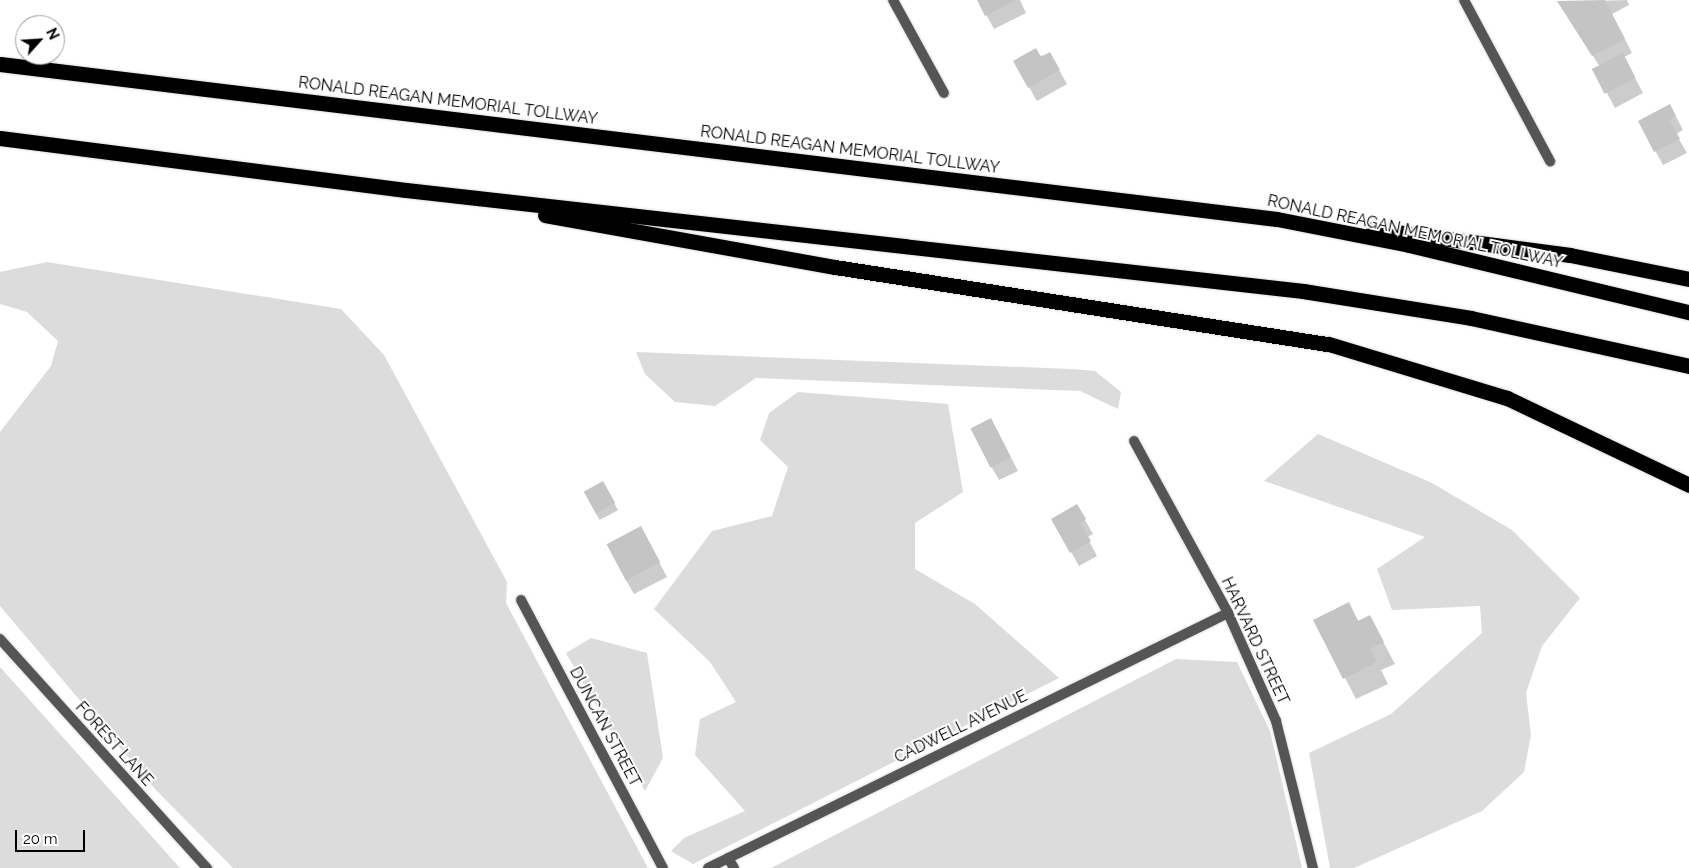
<!DOCTYPE html>
<style>
body{margin:0}
#map{position:relative;width:1689px;height:868px;overflow:hidden;background:#fff;font-family:Raleway,sans-serif}
div>[style]{position:absolute}
[style*='--x']{left:calc(var(--x)*1px);top:calc(var(--y)*1px);width:calc(var(--w)*1px);rotate:calc(var(--a)*1deg)}
.green>*{inset:0;background:#dcdcdc}
.shadow>*{inset:0;background:#0003;transform-origin:0 0}
.building>*{inset:0;background:#c4c4c4;transform-origin:0 0}
.roads{filter:drop-shadow(0 0 1px #dbdbdb) drop-shadow(0 0 1px #dbdbdb)}
.minor>*{height:10px;margin:-5px;padding:0 5px;transform-origin:5px;border-radius:5px;background:#555}
.motorway>*{height:15px;margin:-7.5px;padding:0 7.5px;transform-origin:7.5px;border-radius:7.5px;background:#000}
span{translate:-50% -50%;white-space:nowrap;text-align:center;line-height:1.15;-webkit-text-stroke:4px #fff;paint-order:stroke}
.street-label{font-size:16px;color:#000}
.north{position:absolute;left:15px;top:15px;width:50px;height:50px;box-sizing:border-box;background:#fff;border:1px solid #999;border-radius:50%;rotate:64deg;font-size:14px;font-weight:700;line-height:20px;text-align:center;color:#000}
.north::after{content:'';display:block;margin:auto;width:18px;height:22px;background:#000;clip-path:polygon(50% 0,100% 100%,50% 72%,0 100%)}
.scale{position:absolute;left:15px;top:830px;width:70px;height:22px;box-sizing:border-box;border:2px solid #000;border-top:0;padding-left:6px;font-size:15px;line-height:18px;white-space:nowrap;color:#000;-webkit-text-stroke:4px #fff;paint-order:stroke}
</style>
<div id="map">
<div class="green">
<div style="clip-path:polygon(47px 262px,341px 309px,384px 355px,507px 582px,506px 603px,648px 868px,233px 868px,155px 789px,0 606px,0 432px,51px 366px,58px 341px,27px 312px,0 304px,0 272px)"></div>
<div style="clip-path:polygon(636px 352px,1071px 369px,1095px 371px,1121px 392px,1118px 409px,1080px 391px,756px 378px,715px 406px,675px 402px,645px 374px)"></div>
<div style="clip-path:polygon(798px 392px,948px 404px,963px 492px,915px 523px,915px 569px,975px 604px,1059px 678px,693px 864px,671px 851px,684px 838px,745px 811px,695px 755px,700px 719px,736px 702px,710px 662px,654px 609px,712px 531px,772px 516px,788px 467px,760px 440px,769px 413px)"></div>
<div style="clip-path:polygon(1318px 434px,1432px 483px,1512px 530px,1580px 598px,1542px 646px,1526px 693px,1531px 735px,1524px 772px,1482px 811px,1354px 868px,1330px 868px,1309px 753px,1391px 714px,1482px 633px,1480px 606px,1392px 610px,1377px 569px,1425px 537px,1264px 481px)"></div>
<div style="clip-path:polygon(591px 638px,647px 653px,663px 758px,645px 791px,566px 653px)"></div>
<div style="clip-path:polygon(1176px 659px,1237px 662px,1270px 731px,1302px 868px,771px 868px)"></div>
<div style="clip-path:polygon(0 667px,180px 868px,0 868px)"></div>
</div>
<div class="shadow">
<div style="clip-path:polygon(978px 0,1020px 0,1026px 13px,994px 29px)"></div>
<div style="clip-path:polygon(1627px 0,1629px 5px,1612px 14px,1632px 53px,1624px 57px,1643px 93px,1615px 108px,1594px 69px,1600px 67px,1559px 2px)"></div>
<div style="clip-path:polygon(1050px 54px,1067px 84px,1037px 101px,1014px 61px)"></div>
<div style="clip-path:polygon(1670px 105px,1683px 130px,1676px 134px,1687px 153px,1663px 165px,1639px 121px)"></div>
<div style="clip-path:polygon(991px 419px,1018px 471px,999px 480px,991px 466px)"></div>
<div style="left:603px;top:482px;width:32px;height:21px;rotate:62deg"></div>
<div style="clip-path:polygon(1077px 506px,1093px 534px,1087px 537px,1097px 556px,1079px 566px,1053px 520px)"></div>
<div style="clip-path:polygon(648px 541px,667px 577px,634px 594px,626px 580px)"></div>
<div style="clip-path:polygon(1348px 604px,1359px 622px,1370px 617px,1395px 664px,1381px 670px,1388px 684px,1356px 699px,1315px 620px)"></div>
</div>
<div class="building">
<div style="clip-path:polygon(977px 0,1016px 0,985px 16px)"></div>
<div style="clip-path:polygon(1605px 0,1625px 39px,1592px 56px,1557px 1px)"></div>
<div style="clip-path:polygon(1036px 48px,1041px 57px,1050px 52px,1060px 70px,1028px 88px,1013px 61px)"></div>
<div style="left:1623px;top:53px;width:28px;height:35px;rotate:63deg"></div>
<div style="clip-path:polygon(1670px 104px,1676px 116px,1670px 120px,1680px 139px,1654px 152px,1638px 121px)"></div>
<div style="left:991px;top:418px;width:44px;height:23px;rotate:63deg"></div>
<div style="left:603px;top:481px;width:25px;height:22px;rotate:61deg"></div>
<div style="clip-path:polygon(1077px 504px,1086px 519px,1080px 523px,1091px 541px,1070px 553px,1051px 519px)"></div>
<div style="left:641px;top:526px;width:41px;height:39px;rotate:62deg"></div>
<div style="clip-path:polygon(1349px 602px,1358px 621px,1370px 615px,1384px 642px,1370px 649px,1377px 662px,1343px 679px,1313px 620px)"></div>
</div>
<div class="roads">
<div class="minor">
<div style="--x:893;--y:0;--w:106;--a:61.3"></div>
<div style="--x:1464;--y:0;--w:183;--a:61.9"></div>
<div style="--x:1134;--y:441;--w:196;--a:61.3"></div>
<div style="--x:1228;--y:613;--w:118;--a:66"></div>
<div style="--x:1276;--y:721;--w:152;--a:75.9"></div>
<div style="--x:521;--y:600;--w:303;--a:62.1"></div>
<div style="--x:0;--y:639;--w:309;--a:47.9"></div>
<div style="--x:728;--y:858;--w:12;--a:59"></div>
<div style="--x:708;--y:868;--w:579;--a:-26.12"></div>
</div>
<div class="motorway">
<div style="--x:0;--y:64;--w:1286;--a:6.92"></div>
<div style="--x:1277;--y:219;--w:135;--a:11.1"></div>
<div style="--x:1409;--y:245;--w:288;--a:13.5"></div>
<div style="--x:0;--y:138;--w:409;--a:7.3"></div>
<div style="--x:406;--y:190;--w:903;--a:6.42"></div>
<div style="--x:1303;--y:291;--w:170;--a:9.1"></div>
<div style="--x:1471;--y:318;--w:223;--a:12.4"></div>
<div style="--x:545;--y:215;--w:295;--a:10.2"></div>
<div style="--x:835;--y:267;--w:500;--a:8.9"></div>
<div style="--x:1329;--y:344;--w:186;--a:16.9"></div>
<div style="--x:1507;--y:398;--w:202;--a:25.5"></div>
<div style="--x:1373;--y:229;--w:199;--a:7.5"></div>
<div style="--x:1570;--y:255;--w:121;--a:11.4"></div>
</div>
</div>
<div class="street-label">
<span style="left:448px;top:101px;rotate:7deg">RONALD REAGAN MEMORIAL TOLLWAY</span>
<span style="left:850px;top:150px;rotate:7deg">RONALD REAGAN MEMORIAL TOLLWAY</span>
<span style="left:1415px;top:232px;rotate:12deg">RONALD REAGAN MEMORIAL TOLLWAY</span>
<span style="left:1255px;top:641px;rotate:65deg">HARVARD STREET</span>
<span style="left:605px;top:727px;rotate:62deg">DUNCAN STREET</span>
<span style="left:961px;top:727px;rotate:-26deg">CADWELL AVENUE</span>
<span style="left:114px;top:744px;rotate:48deg">FOREST LANE</span>
</div>
<div class="north">N</div>
<div class="scale">20 m</div>
</div>
